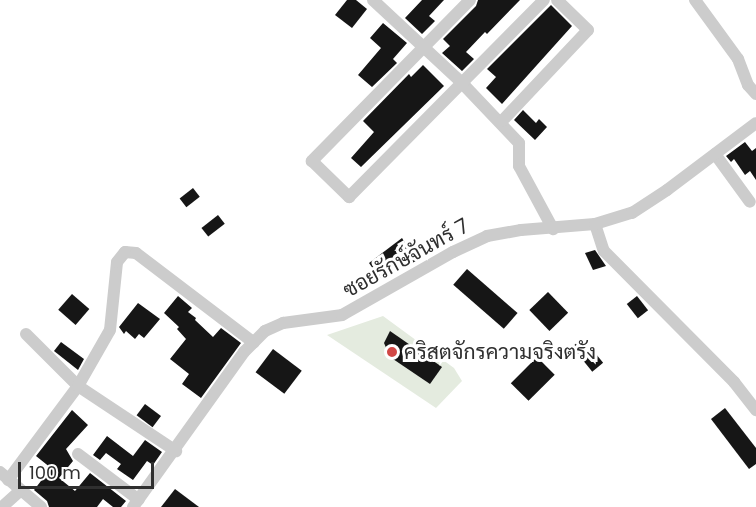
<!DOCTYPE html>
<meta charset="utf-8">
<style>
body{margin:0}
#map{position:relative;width:756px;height:507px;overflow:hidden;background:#fff;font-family:Poppins,Sarabun,sans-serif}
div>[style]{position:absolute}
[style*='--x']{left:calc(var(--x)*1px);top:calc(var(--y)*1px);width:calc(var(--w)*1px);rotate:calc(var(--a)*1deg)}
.green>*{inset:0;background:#e4ebdf}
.building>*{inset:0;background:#161616;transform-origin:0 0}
.minor>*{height:12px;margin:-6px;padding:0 6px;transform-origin:6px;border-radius:6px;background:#ccc}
.dots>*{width:16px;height:16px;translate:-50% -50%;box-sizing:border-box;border:3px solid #fff;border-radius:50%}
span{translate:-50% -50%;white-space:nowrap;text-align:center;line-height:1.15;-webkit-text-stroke:6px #fff;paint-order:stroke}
.street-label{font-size:21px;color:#2f2f2f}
.poi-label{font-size:21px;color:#2f2f2f}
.left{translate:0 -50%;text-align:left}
.scale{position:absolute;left:18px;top:462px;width:136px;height:27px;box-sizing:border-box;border:3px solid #2f2f2f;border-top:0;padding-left:8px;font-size:18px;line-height:21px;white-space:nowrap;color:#2f2f2f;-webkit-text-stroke:4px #fff;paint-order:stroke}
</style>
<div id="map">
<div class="green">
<div style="clip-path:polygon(383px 316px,454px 368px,462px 381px,436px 408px,327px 335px)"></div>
</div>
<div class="building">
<div style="clip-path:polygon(347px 0,356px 0,367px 9px,352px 28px,335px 15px)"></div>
<div style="clip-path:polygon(422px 0,444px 0,429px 16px,435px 21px,422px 34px,405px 18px)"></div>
<div style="clip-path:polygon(478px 0,520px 0,487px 34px,485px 32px,466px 52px,474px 59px,462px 71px,442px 53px,450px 46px,443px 39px,476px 6px)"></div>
<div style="clip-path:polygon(551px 5px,572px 26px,502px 104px,486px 88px,496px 77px,487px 69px)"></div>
<div style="clip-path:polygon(383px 23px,407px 43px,393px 59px,397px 63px,372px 87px,358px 75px,381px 48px,370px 38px)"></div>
<div style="clip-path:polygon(423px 65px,444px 86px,361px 167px,351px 158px,374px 132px,363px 121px,409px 74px,411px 77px)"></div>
<div style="clip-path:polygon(523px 110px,536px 123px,539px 119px,547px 127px,535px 140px,514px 120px)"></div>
<div style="clip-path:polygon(745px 142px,752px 151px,756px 148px,756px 180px,750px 171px,745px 175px,734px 159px,731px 162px,726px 156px)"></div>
<div style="left:193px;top:188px;width:11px;height:17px;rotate:52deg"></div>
<div style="left:218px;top:215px;width:11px;height:21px;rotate:52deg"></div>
<div style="clip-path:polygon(402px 238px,416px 261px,380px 279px,369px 263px)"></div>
<div style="clip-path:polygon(595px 250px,606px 266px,593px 270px,585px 253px)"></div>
<div style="left:467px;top:269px;width:67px;height:21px;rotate:41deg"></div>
<div style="left:548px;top:292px;width:29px;height:26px;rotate:46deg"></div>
<div style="left:72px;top:294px;width:23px;height:21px;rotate:41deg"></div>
<div style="clip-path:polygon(178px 296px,192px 308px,188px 312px,196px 318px,195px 320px,213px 337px,221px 328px,241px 343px,201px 398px,182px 384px,189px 374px,170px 359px,186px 339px,177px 329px,179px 327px,164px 313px)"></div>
<div style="left:637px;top:296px;width:18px;height:13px;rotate:52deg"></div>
<div style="clip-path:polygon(138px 303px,160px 319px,144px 338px,139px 334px,135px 339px,126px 331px,124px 334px,119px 327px)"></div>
<div style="clip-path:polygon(390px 331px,442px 367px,430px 384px,390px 357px,384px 343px)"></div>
<div style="left:583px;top:338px;width:32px;height:14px;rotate:51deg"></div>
<div style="clip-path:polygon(61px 342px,84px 359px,78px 370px,54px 351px)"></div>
<div style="left:273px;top:349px;width:36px;height:29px;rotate:37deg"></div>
<div style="left:537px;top:357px;width:25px;height:37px;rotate:45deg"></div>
<div style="left:145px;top:404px;width:20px;height:14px;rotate:37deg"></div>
<div style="clip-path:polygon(725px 408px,756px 448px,756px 464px,749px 469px,711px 419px)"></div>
<div style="clip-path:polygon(72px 410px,88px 425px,66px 449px,73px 461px,59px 478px,75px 491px,90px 473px,126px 501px,121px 507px,113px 507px,103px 499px,97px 507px,49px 507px,47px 501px,34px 490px,51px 468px,36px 456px)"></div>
<div style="clip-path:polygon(107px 436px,133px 456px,145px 440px,162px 452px,153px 465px,147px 461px,133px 480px,117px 469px,121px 464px,106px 453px,100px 460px,93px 455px)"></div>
<div style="clip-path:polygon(175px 489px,199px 507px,161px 507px)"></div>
</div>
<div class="minor">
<div style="--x:373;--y:0;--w:122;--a:43"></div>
<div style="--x:462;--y:83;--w:83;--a:46.5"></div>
<div style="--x:519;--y:143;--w:23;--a:90"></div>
<div style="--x:519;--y:166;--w:72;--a:61.6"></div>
<div style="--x:470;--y:0;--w:226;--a:134.5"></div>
<div style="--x:312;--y:161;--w:52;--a:44.2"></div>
<div style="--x:349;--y:197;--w:277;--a:-45.3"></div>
<div style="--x:695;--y:0;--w:73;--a:53.9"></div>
<div style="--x:738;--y:59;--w:28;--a:69"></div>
<div style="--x:748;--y:85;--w:12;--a:48"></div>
<div style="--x:502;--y:121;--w:125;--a:-46.6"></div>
<div style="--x:588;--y:30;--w:43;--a:-135.9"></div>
<div style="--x:715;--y:154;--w:59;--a:53.9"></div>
<div style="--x:595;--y:224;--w:28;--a:72"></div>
<div style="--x:604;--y:251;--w:185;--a:45.2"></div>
<div style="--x:734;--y:382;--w:36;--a:52"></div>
<div style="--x:26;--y:334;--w:74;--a:45"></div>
<div style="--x:78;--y:386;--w:118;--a:33.6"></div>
<div style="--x:78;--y:454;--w:76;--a:37"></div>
<div style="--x:0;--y:472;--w:54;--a:40.5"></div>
<div style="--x:8;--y:480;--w:117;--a:-53.3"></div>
<div style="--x:78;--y:386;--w:64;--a:-60.3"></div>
<div style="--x:110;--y:330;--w:68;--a:-84.1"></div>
<div style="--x:117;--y:262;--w:13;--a:-51"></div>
<div style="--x:125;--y:252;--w:11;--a:5"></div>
<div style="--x:136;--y:253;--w:148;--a:37.3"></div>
<div style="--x:2;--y:507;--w:24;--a:-42"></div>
<div style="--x:133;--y:507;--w:191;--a:-54.4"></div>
<div style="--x:244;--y:352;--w:30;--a:-45"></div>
<div style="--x:265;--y:331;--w:20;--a:-24"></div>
<div style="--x:283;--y:323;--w:60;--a:-7.7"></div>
<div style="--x:342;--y:315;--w:128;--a:-29.6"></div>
<div style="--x:453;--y:252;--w:38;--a:-25"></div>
<div style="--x:487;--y:236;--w:35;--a:-10"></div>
<div style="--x:521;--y:230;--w:74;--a:-4.6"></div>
<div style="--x:595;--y:224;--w:39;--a:-17"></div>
<div style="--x:632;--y:213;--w:42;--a:-33.3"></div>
<div style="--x:667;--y:190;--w:111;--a:-37"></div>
</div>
<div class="dots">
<div style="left:392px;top:352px;background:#d14846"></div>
</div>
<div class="street-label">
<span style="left:406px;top:258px;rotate:-29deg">ซอยรักษ์จันทร์ 7</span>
</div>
<div class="poi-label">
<span class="left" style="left:404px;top:352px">คริสตจักรความจริงตรัง</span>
</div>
<div class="scale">100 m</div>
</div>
